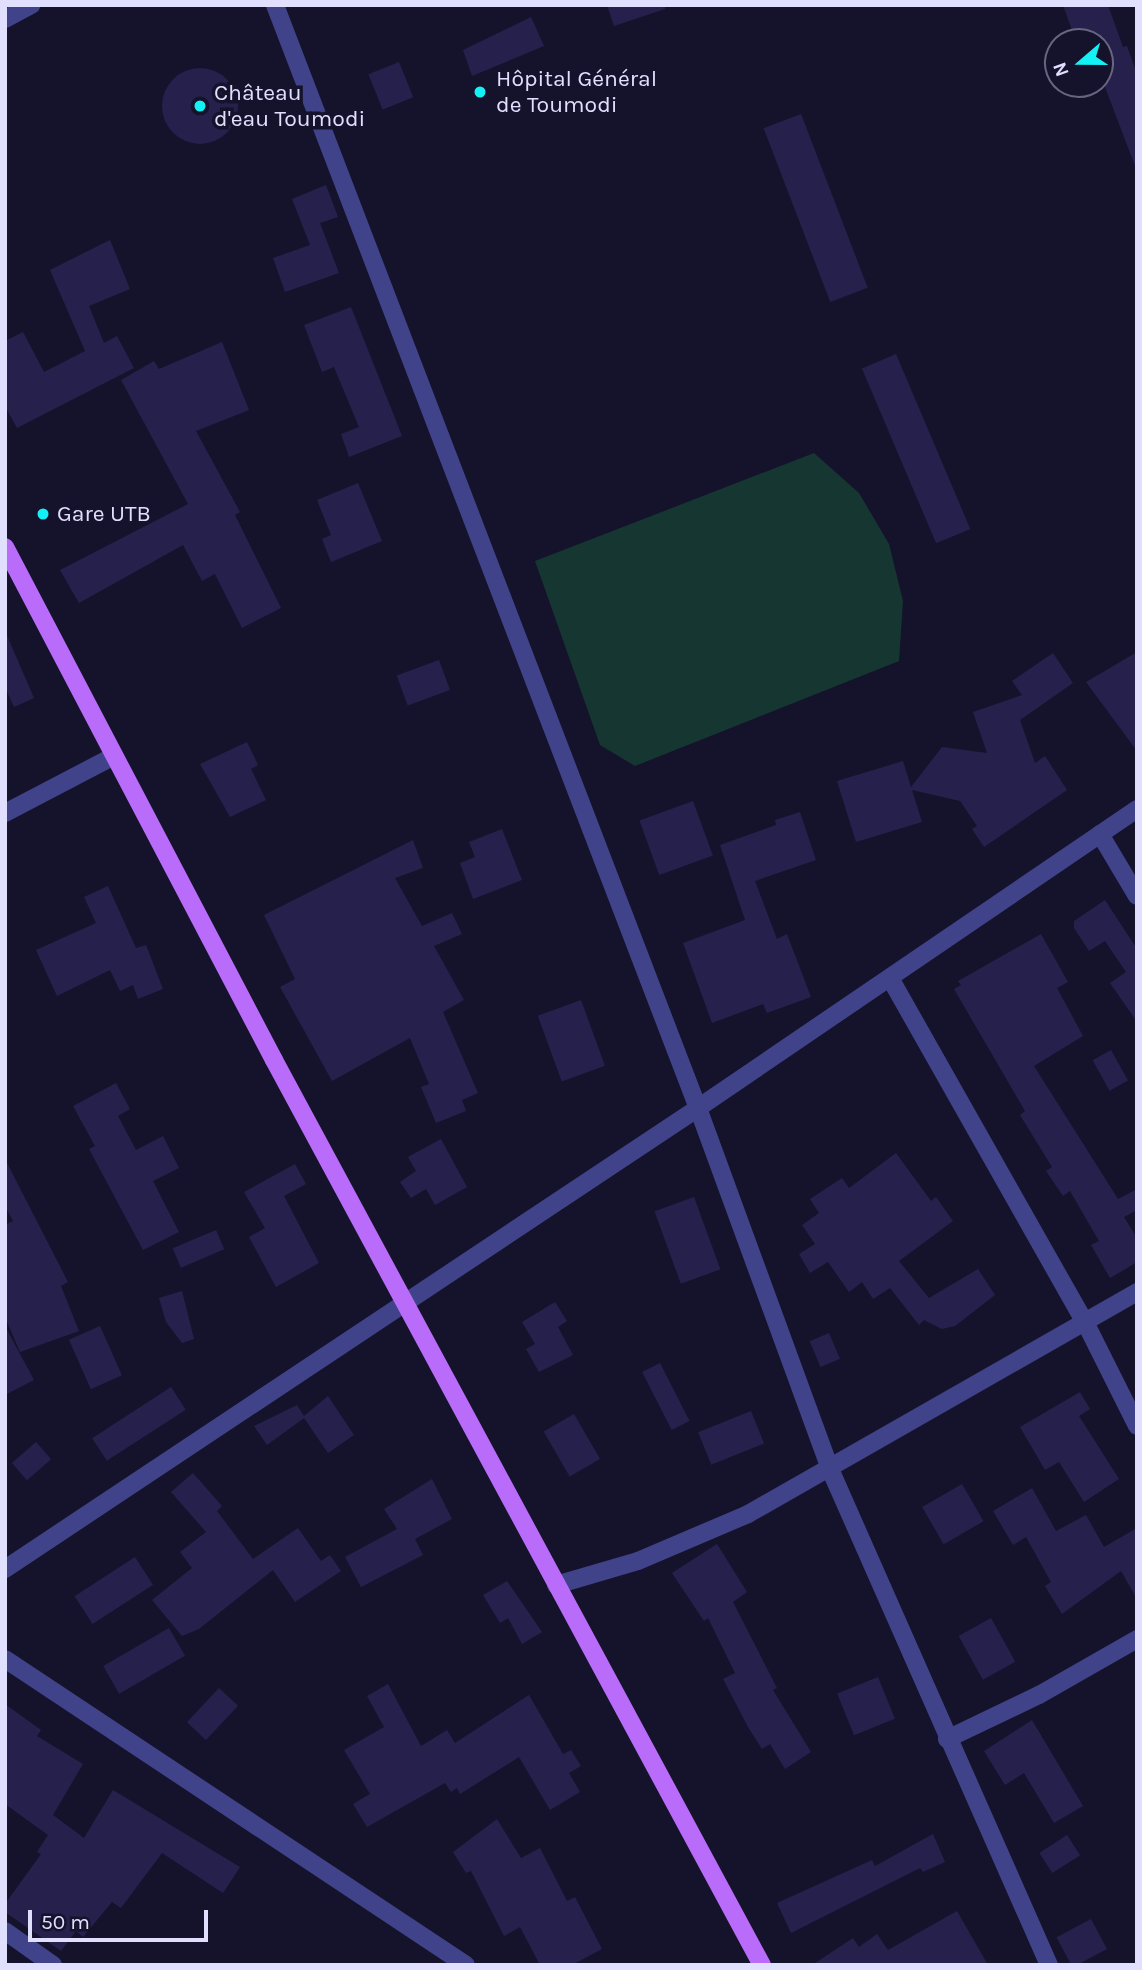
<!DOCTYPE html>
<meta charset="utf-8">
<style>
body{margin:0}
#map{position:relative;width:1142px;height:1970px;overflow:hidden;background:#15132c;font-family:Karla,sans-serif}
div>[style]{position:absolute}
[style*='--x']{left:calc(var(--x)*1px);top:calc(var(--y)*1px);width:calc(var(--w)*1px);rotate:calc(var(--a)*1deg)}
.green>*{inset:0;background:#163632}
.building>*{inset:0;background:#25204c;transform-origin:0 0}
.round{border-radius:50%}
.street>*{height:18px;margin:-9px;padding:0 9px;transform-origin:9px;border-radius:9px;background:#404389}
.primary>*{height:18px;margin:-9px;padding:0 9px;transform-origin:9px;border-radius:9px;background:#b96bf9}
.dots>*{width:19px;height:19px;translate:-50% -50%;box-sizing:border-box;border:4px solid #15132c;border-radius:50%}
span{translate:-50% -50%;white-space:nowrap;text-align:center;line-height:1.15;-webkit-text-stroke:7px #15132c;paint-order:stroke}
.poi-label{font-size:23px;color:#e1dffe}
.left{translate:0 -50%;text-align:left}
.frame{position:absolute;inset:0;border:7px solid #e1dffe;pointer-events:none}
.north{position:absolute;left:1044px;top:28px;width:70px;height:70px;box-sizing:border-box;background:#15132c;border:2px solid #676580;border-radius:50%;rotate:250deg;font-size:19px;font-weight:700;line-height:28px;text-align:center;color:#e1dffe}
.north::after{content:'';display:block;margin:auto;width:24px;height:32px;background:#14f1f5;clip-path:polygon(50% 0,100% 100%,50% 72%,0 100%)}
.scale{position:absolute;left:28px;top:1910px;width:180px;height:32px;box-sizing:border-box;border:4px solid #e1dffe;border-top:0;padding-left:9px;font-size:21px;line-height:24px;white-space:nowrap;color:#e1dffe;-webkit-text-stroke:5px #15132c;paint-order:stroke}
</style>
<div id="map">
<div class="green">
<div style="clip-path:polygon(814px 453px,859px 493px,889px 544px,903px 601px,899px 661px,635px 766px,600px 745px,535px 561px)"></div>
</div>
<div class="building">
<div style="clip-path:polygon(607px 5px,665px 5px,665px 9px,614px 26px)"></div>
<div style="clip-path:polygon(1063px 5px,1108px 5px,1123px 47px,1127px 46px,1137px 74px,1137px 171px,1100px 74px,1100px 42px,1076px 42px)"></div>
<div style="clip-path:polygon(531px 17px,544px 46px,472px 76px,463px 50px)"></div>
<div style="left:399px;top:62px;width:38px;height:33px;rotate:68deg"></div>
<div class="round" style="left:162px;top:68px;width:76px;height:76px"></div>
<div style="left:801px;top:114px;width:186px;height:40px;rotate:69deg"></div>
<div style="clip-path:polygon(326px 185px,338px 217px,320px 223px,339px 273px,285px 292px,273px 258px,310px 245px,292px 199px)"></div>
<div style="clip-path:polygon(110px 240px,130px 289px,89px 306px,104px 343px,117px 336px,134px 368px,17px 428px,5px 406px,5px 341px,23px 332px,44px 372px,85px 351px,50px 270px)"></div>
<div style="clip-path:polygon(351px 307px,402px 436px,349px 457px,341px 434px,359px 427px,334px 367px,322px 372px,304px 325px)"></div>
<div style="clip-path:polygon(222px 342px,249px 410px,196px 431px,240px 512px,235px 515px,281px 608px,242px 628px,215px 574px,202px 581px,183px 545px,79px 603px,60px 570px,188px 504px,121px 380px,154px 361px,159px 369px)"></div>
<div style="left:896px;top:354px;width:190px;height:37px;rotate:67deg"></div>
<div style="clip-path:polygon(358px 483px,382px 541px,331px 562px,322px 539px,331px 535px,317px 500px)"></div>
<div style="clip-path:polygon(5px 631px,34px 698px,14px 707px,5px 687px)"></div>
<div style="clip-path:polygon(1137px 652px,1137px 751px,1086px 682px)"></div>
<div style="clip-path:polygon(1053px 653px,1073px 683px,1020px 720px,1035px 763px,1045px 756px,1067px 790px,984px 847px,972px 829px,977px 826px,960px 801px,912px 790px,922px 822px,856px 842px,837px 781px,903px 761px,911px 787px,942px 747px,987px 753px,973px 712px,1022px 695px,1012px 681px)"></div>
<div style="left:439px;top:660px;width:32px;height:45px;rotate:70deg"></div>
<div style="clip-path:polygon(247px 742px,258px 765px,251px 769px,266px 800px,230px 817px,200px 764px)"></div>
<div style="left:693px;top:801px;width:58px;height:57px;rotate:70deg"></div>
<div style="clip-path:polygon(800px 812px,816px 860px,755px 881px,777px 939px,787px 934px,811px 997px,767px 1013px,763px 1004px,712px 1023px,683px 943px,745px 920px,720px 845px,776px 825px,775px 820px)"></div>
<div style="clip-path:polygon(502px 829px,522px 880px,473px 899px,460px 863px,475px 857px,469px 842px)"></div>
<div style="clip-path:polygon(413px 840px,423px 868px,395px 878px,422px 926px,452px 913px,462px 934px,434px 946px,464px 1000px,443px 1012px,478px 1093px,462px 1100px,466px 1111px,436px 1123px,421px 1087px,429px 1084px,410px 1038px,332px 1081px,280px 987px,295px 979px,264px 915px)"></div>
<div style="clip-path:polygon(108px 886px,136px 948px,146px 945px,163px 989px,138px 999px,133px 985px,120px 991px,110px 970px,57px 996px,36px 950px,96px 923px,84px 897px)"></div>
<div style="clip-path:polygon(1105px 900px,1137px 949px,1137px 1022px,1110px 983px,1126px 972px,1105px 941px,1089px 951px,1074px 928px,1074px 921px)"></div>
<div style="clip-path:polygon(1041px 934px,1068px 982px,1057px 988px,1083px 1036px,1034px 1066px,1118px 1199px,1137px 1189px,1137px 1210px,1124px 1217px,1137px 1238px,1137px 1262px,1110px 1278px,1091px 1245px,1099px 1241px,1070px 1191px,1063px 1196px,1046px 1171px,1052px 1167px,1020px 1115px,1025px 1111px,954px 989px,961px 985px,958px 981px)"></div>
<div style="left:581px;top:1000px;width:70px;height:46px;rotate:70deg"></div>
<div style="left:1111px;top:1050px;width:35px;height:21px;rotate:61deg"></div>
<div style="clip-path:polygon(116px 1083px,130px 1109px,118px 1116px,136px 1150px,163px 1136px,179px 1168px,153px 1181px,179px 1232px,143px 1250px,89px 1149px,95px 1146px,73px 1106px)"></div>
<div style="clip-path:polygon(441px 1139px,467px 1187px,435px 1205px,426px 1189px,411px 1198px,400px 1182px,416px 1171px,408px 1157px)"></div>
<div style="clip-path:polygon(896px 1153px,931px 1201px,936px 1197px,953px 1221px,899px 1261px,929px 1298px,978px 1269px,995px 1295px,955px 1326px,942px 1329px,924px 1320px,919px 1325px,890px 1288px,873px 1299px,862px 1282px,849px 1292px,828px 1262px,810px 1273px,799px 1254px,815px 1244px,802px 1225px,819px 1213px,810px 1199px,842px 1178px,849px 1188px)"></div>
<div style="clip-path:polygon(5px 1159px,68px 1282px,61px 1286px,79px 1331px,20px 1352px,5px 1317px,5px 1225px,13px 1221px,5px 1206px)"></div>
<div style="clip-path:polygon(295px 1164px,306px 1184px,284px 1196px,319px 1263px,276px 1287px,249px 1237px,265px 1228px,244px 1192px)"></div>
<div style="left:694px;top:1197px;width:77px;height:42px;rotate:70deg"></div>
<div style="left:216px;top:1230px;width:21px;height:47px;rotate:67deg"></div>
<div style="clip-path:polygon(182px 1291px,194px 1339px,182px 1343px,166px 1322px,159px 1298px)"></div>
<div style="clip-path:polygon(555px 1302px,567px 1321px,558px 1327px,573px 1355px,539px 1372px,526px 1349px,535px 1344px,522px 1322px)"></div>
<div style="clip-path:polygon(5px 1326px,34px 1380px,5px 1395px)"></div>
<div style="left:100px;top:1326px;width:54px;height:34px;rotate:66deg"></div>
<div style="left:829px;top:1333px;width:28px;height:21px;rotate:67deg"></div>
<div style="left:660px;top:1363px;width:65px;height:20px;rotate:63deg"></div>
<div style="left:171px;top:1387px;width:27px;height:94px;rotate:57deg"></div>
<div style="clip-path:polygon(1080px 1392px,1090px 1409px,1079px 1416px,1119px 1479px,1084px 1502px,1059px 1462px,1045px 1470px,1020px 1427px)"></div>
<div style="clip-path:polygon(328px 1396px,354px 1435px,328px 1453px,304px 1418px,267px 1445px,254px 1426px,297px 1405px,304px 1416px)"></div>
<div style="left:751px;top:1411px;width:35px;height:57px;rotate:68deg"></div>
<div style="left:574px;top:1414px;width:52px;height:35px;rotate:60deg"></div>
<div style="left:36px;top:1442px;width:23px;height:32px;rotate:49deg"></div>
<div style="clip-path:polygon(193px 1473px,222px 1506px,217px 1511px,253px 1559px,298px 1528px,321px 1561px,330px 1555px,341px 1571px,295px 1602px,273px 1570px,199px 1629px,182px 1636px,152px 1600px,192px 1568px,180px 1552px,206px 1532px,171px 1492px)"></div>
<div style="clip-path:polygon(432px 1479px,452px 1519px,415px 1539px,423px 1555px,361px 1587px,345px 1557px,397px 1529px,384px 1509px)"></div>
<div style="left:962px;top:1484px;width:43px;height:46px;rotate:60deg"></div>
<div style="clip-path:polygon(1032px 1488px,1056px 1531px,1086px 1515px,1104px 1547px,1137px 1528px,1137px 1599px,1121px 1571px,1062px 1614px,1045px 1586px,1051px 1582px,1026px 1537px,1013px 1545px,993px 1511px)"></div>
<div style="clip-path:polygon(717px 1544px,747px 1592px,733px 1602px,777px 1688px,773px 1690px,811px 1752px,785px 1769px,770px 1744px,762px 1749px,748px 1727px,723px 1679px,735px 1673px,708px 1618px,704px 1621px,672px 1573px)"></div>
<div style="left:135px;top:1557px;width:33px;height:72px;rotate:57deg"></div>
<div style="clip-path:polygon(507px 1581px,542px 1632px,522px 1644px,508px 1618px,500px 1623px,483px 1595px)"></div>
<div style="left:991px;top:1618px;width:50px;height:37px;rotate:61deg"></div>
<div style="left:169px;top:1628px;width:32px;height:76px;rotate:60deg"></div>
<div style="left:878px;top:1677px;width:45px;height:44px;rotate:68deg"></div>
<div style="clip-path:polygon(388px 1684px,421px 1746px,447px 1730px,455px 1743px,529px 1695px,563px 1754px,571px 1750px,581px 1766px,569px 1773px,580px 1792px,550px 1810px,519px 1757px,460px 1794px,457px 1788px,451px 1792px,445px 1783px,367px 1827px,353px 1804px,370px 1794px,344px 1750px,384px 1727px,367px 1696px)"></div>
<div style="left:219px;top:1688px;width:26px;height:47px;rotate:43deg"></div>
<div style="clip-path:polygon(5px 1704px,41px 1730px,37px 1736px,83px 1764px,53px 1815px,84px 1838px,113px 1790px,240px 1867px,223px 1893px,162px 1853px,121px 1908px,112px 1902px,83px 1937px,76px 1931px,61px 1951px,5px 1912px,5px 1904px,41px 1854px,37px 1852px,48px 1835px,5px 1804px)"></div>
<div style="clip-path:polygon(1032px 1720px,1083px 1806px,1054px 1823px,1024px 1773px,1005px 1785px,984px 1751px)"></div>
<div style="clip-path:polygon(497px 1819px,521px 1858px,540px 1848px,567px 1901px,575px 1897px,602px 1949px,572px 1965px,540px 1965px,520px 1927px,504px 1936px,471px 1871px,466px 1873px,453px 1852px)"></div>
<div style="clip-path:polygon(933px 1834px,945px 1862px,923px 1872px,920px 1868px,791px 1933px,777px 1903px,872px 1860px,875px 1866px)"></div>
<div style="left:1067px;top:1835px;width:24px;height:33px;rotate:57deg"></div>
<div style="clip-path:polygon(957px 1911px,988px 1965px,812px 1965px,853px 1938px,859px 1947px,877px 1934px,888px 1950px)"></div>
<div style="left:1091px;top:1919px;width:34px;height:39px;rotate:62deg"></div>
</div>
<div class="street">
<div style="--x:275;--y:5;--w:1181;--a:69.02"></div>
<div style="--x:698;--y:1108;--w:384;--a:69.9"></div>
<div style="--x:830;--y:1469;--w:542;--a:66.18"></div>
<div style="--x:5;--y:19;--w:30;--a:-28"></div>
<div style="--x:5;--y:813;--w:123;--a:-27.6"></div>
<div style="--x:1100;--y:834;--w:72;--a:59.2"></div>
<div style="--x:890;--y:978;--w:395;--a:60.5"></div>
<div style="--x:1085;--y:1322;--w:116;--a:63.4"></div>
<div style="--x:5;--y:1569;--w:832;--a:-33.63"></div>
<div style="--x:698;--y:1108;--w:531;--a:-34.26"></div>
<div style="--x:556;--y:1585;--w:85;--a:-16.3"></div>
<div style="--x:638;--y:1561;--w:120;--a:-23.1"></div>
<div style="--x:748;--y:1514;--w:448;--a:-29.7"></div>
<div style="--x:5;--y:1659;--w:553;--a:33.58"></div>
<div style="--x:947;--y:1739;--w:102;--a:-25.6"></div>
<div style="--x:1039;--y:1695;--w:113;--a:-29.7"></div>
<div style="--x:5;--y:1931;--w:59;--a:35.3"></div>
</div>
<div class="primary">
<div style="--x:5;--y:547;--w:579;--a:62.33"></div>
<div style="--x:274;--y:1060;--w:1028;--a:61.67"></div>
</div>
<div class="dots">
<div style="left:480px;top:92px;background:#14f1f5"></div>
<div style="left:200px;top:106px;background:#14f1f5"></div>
<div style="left:43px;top:514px;background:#14f1f5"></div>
</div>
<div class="poi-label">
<span class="left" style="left:496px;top:92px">Hôpital Général<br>de Toumodi</span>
<span class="left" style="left:214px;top:106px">Château<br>d'eau Toumodi</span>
<span class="left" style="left:57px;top:514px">Gare UTB</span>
</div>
<div class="frame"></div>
<div class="north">N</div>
<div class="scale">50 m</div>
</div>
